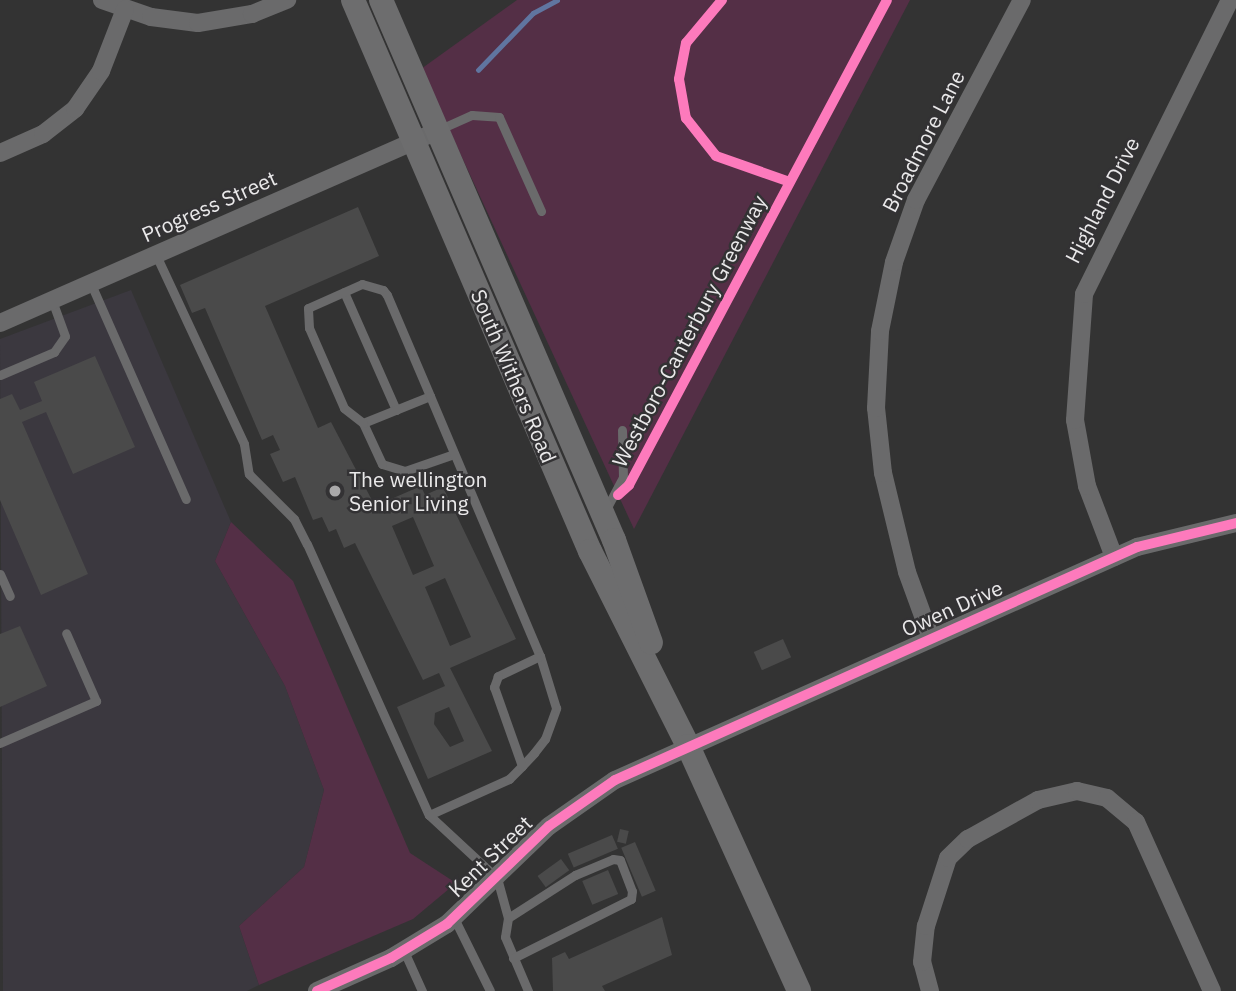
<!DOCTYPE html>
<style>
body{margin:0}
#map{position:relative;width:1236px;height:991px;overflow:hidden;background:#333;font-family:"IBM Plex Sans",sans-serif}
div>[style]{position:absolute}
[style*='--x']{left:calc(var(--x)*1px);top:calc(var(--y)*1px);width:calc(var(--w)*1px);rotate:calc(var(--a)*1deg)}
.built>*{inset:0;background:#3b383f}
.green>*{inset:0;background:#542f46}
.stream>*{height:4.5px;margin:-2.25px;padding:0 2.25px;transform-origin:2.25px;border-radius:2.25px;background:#6075a0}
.building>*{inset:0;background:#4a4a4a;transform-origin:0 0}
.lane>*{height:9px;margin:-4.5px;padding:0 4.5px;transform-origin:4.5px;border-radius:4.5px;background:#6a6a6b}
.street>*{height:18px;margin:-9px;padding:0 9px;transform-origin:9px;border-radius:9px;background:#6a6a6b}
.secondary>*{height:24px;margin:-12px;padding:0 12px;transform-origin:12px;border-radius:12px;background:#6d6d6e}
.cycleway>*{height:10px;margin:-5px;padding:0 5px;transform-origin:5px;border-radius:5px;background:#fd7abc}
.dots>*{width:19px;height:19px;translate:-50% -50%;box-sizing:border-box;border:4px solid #333234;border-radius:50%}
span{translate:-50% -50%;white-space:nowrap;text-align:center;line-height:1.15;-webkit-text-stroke:5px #333234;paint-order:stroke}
.street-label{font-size:21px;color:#eae9ea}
.poi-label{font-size:21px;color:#eae9ea}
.left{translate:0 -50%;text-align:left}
</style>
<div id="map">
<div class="built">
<div style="clip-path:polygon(131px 290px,231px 522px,215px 561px,285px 686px,324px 790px,304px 867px,239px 926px,259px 985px,247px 991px,3px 991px,0 339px)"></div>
</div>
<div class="green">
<div style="clip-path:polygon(517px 0,910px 0,634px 529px,421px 69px)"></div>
<div style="clip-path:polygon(231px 522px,293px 581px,410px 853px,456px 883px,413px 919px,259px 985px,239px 926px,304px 867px,324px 790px,285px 686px,215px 561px)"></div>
</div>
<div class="stream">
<div style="--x:478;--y:70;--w:79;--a:-46"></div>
<div style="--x:533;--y:13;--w:27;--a:-28"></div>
</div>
<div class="building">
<div style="clip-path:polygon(evenodd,358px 207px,379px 256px,265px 306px,318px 428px,331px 422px,375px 506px,421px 486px,425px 495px,443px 487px,516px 639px,450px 668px,492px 751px,428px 779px,397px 707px,445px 686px,439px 673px,423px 680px,355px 543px,344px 548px,336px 529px,329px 532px,322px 517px,313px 520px,295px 477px,283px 482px,270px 454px,280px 450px,273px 435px,262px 440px,205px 308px,192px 313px,180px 285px,358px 207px,413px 517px,434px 566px,413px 575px,392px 526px,413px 517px,358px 207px,445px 578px,471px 637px,450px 646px,425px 587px,445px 578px,358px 207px,449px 707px,464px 741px,450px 747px,434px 724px,435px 713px,449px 707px)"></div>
<div style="clip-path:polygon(95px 356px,135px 447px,73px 474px,46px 412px,22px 422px,88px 574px,41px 595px,0 500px,0 399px,12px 394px,20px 410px,42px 401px,34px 382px)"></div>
<div style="clip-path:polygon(20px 626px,47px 686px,0 707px,0 634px)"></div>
<div style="left:783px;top:639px;width:20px;height:32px;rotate:66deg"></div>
<div style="left:620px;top:829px;width:9px;height:13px;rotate:13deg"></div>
<div style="left:612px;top:835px;width:15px;height:48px;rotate:67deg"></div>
<div style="left:635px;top:842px;width:53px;height:15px;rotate:67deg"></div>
<div style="left:561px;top:859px;width:14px;height:29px;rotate:54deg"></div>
<div style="left:608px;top:870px;width:26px;height:28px;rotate:67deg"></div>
<div style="clip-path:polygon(662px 917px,672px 955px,602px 986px,605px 991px,553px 991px,552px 958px,565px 952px,569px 959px)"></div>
</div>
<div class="lane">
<div style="--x:438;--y:130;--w:37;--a:-24"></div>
<div style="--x:472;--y:115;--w:27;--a:4"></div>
<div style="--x:499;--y:117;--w:103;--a:65.9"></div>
<div style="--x:156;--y:255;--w:208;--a:65"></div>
<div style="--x:244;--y:444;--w:30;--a:81"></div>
<div style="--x:249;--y:474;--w:64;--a:45"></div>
<div style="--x:294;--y:519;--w:28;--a:63"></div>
<div style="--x:307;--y:544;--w:297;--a:65.8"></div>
<div style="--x:429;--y:815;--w:93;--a:42.8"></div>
<div style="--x:497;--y:878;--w:41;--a:74.6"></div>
<div style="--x:508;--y:918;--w:19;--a:99"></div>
<div style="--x:505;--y:937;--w:59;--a:66.9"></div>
<div style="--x:91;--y:284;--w:235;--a:66.2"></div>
<div style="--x:344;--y:292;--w:129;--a:66.2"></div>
<div style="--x:0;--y:375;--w:59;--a:-23.1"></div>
<div style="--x:54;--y:352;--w:19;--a:-55"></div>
<div style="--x:65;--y:336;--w:37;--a:-110"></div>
<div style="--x:363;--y:423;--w:72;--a:-21.9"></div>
<div style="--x:454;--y:454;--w:52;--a:160.9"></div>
<div style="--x:405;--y:471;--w:24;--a:-163"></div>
<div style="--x:382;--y:464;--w:45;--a:-114.9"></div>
<div style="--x:363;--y:423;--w:24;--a:-142"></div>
<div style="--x:344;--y:408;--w:87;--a:-113.6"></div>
<div style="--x:309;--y:328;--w:20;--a:-93"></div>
<div style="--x:308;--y:308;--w:59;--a:-24"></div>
<div style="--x:362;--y:284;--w:22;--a:16"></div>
<div style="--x:383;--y:290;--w:6;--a:51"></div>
<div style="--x:387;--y:295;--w:110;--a:66.9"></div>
<div style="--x:430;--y:396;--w:282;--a:67.1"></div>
<div style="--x:604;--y:513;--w:40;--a:-62"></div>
<div style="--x:623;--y:478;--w:48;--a:-91.2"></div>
<div style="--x:0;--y:574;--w:24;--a:66"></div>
<div style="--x:0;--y:743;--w:105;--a:-23.6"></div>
<div style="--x:96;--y:701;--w:74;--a:-113.8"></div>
<div style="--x:429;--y:815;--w:88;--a:-24.2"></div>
<div style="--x:509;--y:779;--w:18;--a:-45"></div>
<div style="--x:522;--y:766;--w:18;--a:-47"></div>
<div style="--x:534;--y:753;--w:18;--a:-52"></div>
<div style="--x:545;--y:739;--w:33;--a:-70"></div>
<div style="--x:556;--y:708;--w:54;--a:-107.1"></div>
<div style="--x:540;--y:656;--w:47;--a:154.5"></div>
<div style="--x:498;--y:676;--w:12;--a:110"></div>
<div style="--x:494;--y:687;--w:84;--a:70.5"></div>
<div style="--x:454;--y:918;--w:81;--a:63.7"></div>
<div style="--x:508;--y:918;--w:80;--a:-32.7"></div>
<div style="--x:575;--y:875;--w:41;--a:-22.8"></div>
<div style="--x:613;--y:859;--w:7;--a:8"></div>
<div style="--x:620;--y:860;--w:33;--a:69"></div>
<div style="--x:632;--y:891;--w:8;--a:97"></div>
<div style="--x:631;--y:899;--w:132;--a:153.4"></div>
<div style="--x:404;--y:951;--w:44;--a:65.8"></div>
</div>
<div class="street">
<div style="--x:102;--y:0;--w:52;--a:19.1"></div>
<div style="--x:151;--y:17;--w:47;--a:7.3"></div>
<div style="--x:198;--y:23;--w:55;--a:-9.5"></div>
<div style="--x:252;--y:14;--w:38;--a:-22"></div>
<div style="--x:0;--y:153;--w:47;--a:-23.8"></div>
<div style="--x:43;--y:134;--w:41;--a:-38"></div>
<div style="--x:75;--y:109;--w:46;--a:-55.6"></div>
<div style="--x:101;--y:71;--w:66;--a:-68.8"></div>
<div style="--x:0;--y:323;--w:477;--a:-23.7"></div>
<div style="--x:1114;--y:557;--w:76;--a:-110.8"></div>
<div style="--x:1087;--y:486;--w:67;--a:-100.3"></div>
<div style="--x:1075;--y:420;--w:126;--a:-85.9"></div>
<div style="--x:1084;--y:294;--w:328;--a:-63.6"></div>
<div style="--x:931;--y:638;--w:70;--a:-110"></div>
<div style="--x:907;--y:572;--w:102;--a:-103.6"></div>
<div style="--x:883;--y:473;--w:65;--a:-96.1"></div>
<div style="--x:876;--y:408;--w:77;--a:-87"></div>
<div style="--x:880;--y:331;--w:70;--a:-78.5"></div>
<div style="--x:894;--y:262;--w:66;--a:-70.5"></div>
<div style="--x:916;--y:200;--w:226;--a:-62.1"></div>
<div style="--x:317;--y:991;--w:81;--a:-24"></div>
<div style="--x:391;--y:958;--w:66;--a:-31.3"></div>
<div style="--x:447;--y:924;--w:141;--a:-43.9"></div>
<div style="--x:549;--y:826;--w:80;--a:-34.9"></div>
<div style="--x:615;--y:780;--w:572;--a:-24.05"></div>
<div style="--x:1137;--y:547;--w:102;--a:-13.6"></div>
<div style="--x:930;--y:991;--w:30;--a:-105"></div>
<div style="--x:922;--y:962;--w:36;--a:-84"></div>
<div style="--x:926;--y:926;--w:71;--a:-72.1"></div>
<div style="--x:948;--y:858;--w:28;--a:-44"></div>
<div style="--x:968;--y:839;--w:80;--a:-29.1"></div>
<div style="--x:1038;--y:800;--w:40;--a:-13"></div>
<div style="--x:1077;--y:791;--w:31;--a:13"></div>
<div style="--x:1107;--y:798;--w:38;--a:40"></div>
<div style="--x:1136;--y:822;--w:185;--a:65.8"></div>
</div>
<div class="secondary">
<div style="--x:353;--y:0;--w:600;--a:66.73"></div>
<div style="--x:590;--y:551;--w:218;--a:63.3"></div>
<div style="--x:688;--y:746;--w:269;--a:65.6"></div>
<div style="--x:381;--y:0;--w:588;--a:66.66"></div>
<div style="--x:614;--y:540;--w:109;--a:70.2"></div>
</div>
<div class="cycleway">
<div style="--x:722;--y:0;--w:56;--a:129.9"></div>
<div style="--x:686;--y:43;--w:37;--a:101"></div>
<div style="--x:679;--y:79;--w:40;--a:80"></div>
<div style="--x:686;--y:118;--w:48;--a:51.7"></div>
<div style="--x:716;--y:156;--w:78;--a:19.4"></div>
<div style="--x:618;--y:495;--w:15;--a:-42"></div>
<div style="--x:629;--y:485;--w:549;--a:-61.99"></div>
<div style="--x:317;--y:991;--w:81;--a:-24"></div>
<div style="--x:391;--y:958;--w:66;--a:-31.3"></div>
<div style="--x:447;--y:924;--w:141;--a:-43.9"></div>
<div style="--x:549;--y:826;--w:80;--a:-34.9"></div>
<div style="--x:615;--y:780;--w:572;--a:-24.05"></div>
<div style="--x:1137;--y:547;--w:102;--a:-13.6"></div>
</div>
<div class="dots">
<div style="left:335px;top:491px;background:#aaa9aa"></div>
</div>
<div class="street-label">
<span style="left:923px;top:141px;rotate:-63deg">Broadmore Lane</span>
<span style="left:1102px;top:200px;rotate:-63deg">Highland Drive</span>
<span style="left:209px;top:206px;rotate:-24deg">Progress Street</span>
<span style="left:689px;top:331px;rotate:-62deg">Westboro-Canterbury Greenway</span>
<span style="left:514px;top:376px;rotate:67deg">South Withers Road</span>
<span style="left:952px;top:608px;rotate:-24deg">Owen Drive</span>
<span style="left:490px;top:856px;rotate:-44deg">Kent Street</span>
</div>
<div class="poi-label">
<span class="left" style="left:349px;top:491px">The wellington<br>Senior Living</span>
</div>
</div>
